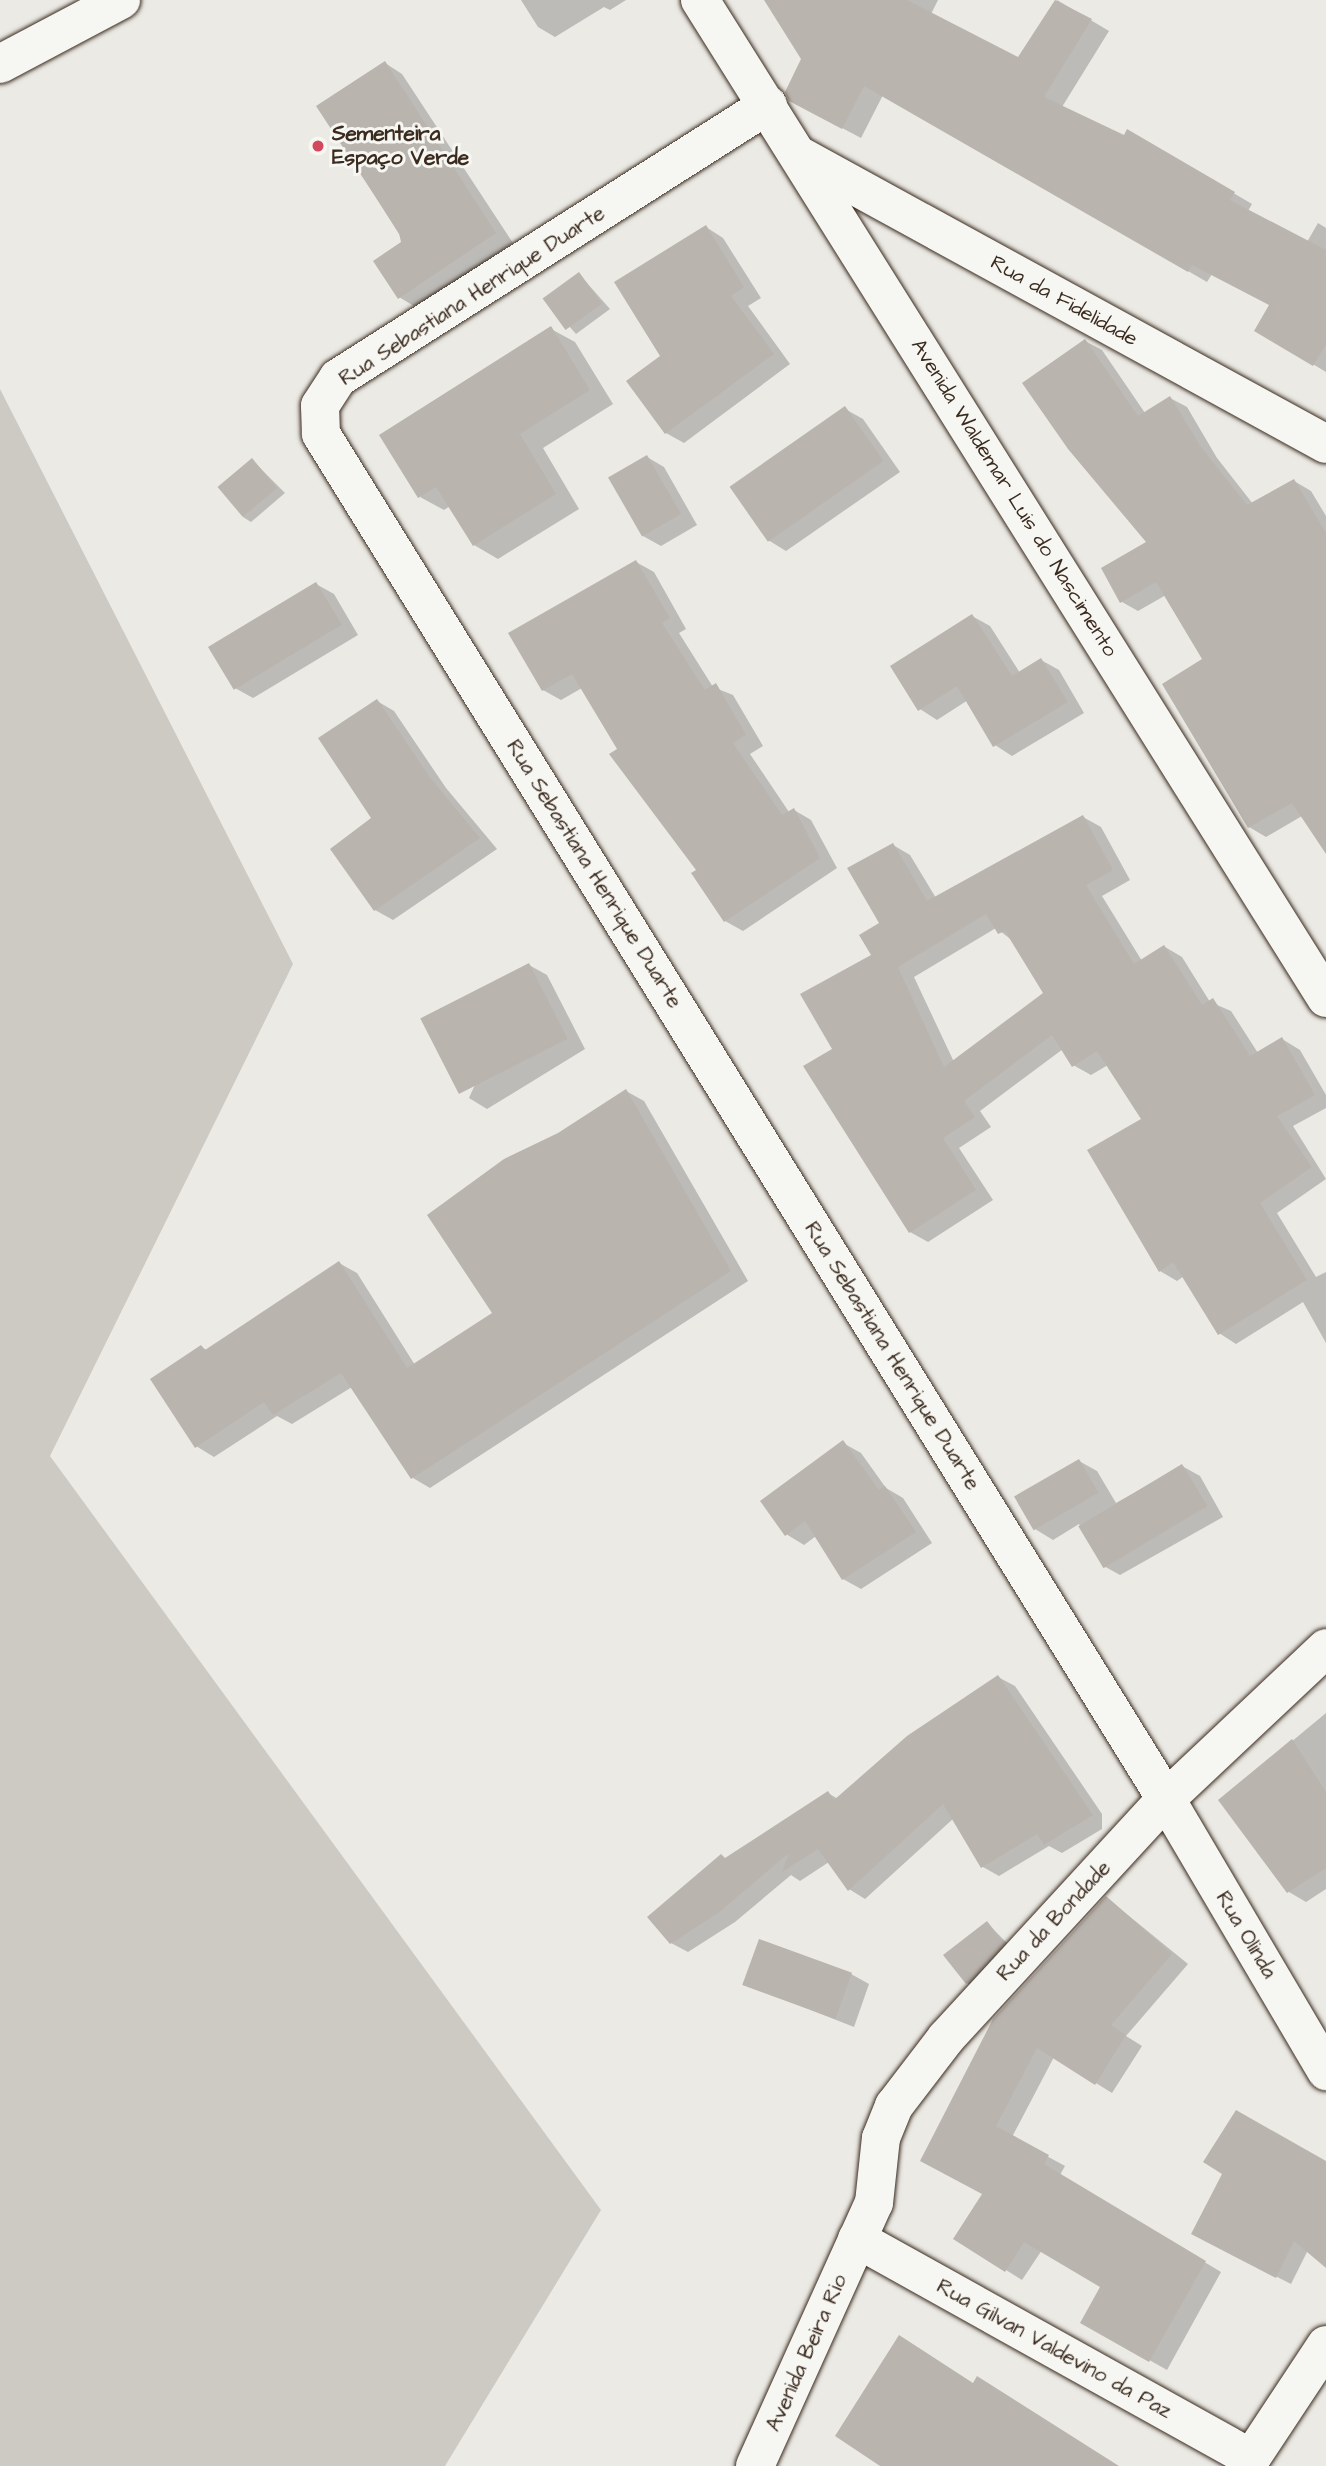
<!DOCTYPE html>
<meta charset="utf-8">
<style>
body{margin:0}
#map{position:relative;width:1326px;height:2466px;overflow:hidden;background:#ebeae5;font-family:"Architects Daughter",sans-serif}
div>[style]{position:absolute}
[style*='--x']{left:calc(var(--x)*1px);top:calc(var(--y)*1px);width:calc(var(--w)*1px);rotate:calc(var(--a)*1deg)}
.green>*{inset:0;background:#cdcac4}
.shadow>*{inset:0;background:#0003}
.building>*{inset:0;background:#bab4ae;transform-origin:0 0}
.roads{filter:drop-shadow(0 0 2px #3b2a1e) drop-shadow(0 0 2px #3b2a1e)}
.street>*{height:38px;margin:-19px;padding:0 19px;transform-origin:19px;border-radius:19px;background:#f6f6f2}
.secondary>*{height:38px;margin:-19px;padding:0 19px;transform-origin:19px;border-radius:19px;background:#f6f6f2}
.primary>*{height:38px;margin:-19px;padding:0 19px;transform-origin:19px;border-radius:19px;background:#f6f6f2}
.dots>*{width:19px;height:19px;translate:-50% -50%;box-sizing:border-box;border:4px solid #f6f6f2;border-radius:50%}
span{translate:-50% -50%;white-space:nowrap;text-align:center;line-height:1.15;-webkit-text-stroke:6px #f6f6f2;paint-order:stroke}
.poi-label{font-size:21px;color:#3b2a1e;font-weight:700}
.left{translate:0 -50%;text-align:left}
.street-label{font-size:21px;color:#3b2a1e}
</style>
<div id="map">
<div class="green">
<div style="clip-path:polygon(0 389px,293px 964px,50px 1456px,601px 2210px,445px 2466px,0 2466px)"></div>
</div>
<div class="shadow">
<div style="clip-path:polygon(521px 0,626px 0,610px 10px,604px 7px,555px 37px,538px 27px)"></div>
<div style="clip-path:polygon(766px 0,938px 0,931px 14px,1019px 59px,1057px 0,1109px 31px,1062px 107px,1125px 137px,1128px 131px,1252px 204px,1248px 211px,1307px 242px,1318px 223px,1326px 228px,1326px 372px,1256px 330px,1271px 305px,1212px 274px,1207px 282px,883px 95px,861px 138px,810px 111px,803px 59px)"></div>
<div style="clip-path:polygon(385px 63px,402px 74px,513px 243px,417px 308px,399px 297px,404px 242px,319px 107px)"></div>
<div style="clip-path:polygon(706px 227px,723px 238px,761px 298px,748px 306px,790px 364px,684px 443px,666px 433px,662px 356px)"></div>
<div style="clip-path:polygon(579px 274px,610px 309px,576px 334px,545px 299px)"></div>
<div style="clip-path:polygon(551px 329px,575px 342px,613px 404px,543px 448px,579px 509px,498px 559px,474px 545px,450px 506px,444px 510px,420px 497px)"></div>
<div style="clip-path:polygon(1085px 341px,1102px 350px,1145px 413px,1170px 398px,1187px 407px,1217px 458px,1253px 504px,1294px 481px,1311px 491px,1326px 516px,1326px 851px,1302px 816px,1266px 837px,1249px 827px,1204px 660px,1166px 595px,1138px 611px,1122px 602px,1148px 543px)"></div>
<div style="clip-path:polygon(845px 409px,863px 419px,900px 472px,786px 551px,768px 540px)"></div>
<div style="clip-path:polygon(647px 457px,664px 467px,697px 525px,661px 546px,643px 536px)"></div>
<div style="clip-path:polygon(252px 460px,285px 493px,251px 522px,243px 517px)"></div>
<div style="clip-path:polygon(636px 562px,654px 572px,686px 629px,679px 633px,713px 687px,733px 695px,763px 746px,750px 754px,789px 812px,794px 810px,811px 820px,837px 868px,743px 931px,725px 921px,698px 870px,582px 688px,561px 700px,543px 690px)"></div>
<div style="clip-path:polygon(316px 584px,334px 594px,358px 635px,253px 698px,235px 688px)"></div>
<div style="clip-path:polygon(972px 616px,990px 626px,1020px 673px,1041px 660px,1059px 670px,1084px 713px,1012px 756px,995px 745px,968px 700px,937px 720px,920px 709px)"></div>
<div style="clip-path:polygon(377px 701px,394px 711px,446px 788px,497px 849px,393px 920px,375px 910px)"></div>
<div style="clip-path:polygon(evenodd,1083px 817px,1101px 827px,1130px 880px,1102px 896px,1142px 961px,1165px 947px,1182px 957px,1210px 1002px,1231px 1011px,1258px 1053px,1282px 1039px,1300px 1050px,1326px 1095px,1326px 1108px,1293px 1126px,1326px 1179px,1277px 1213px,1316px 1277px,1326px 1272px,1326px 1343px,1303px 1302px,1236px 1344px,1219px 1333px,1184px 1276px,1177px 1281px,1160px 1271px,1144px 1120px,1108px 1065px,1091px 1075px,1073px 1065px,1063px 1049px,980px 1111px,991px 1127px,959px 1148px,993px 1200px,928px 1242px,910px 1232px,834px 1049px,874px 955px,893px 845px,910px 855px,936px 898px,1083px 817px,996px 928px,1013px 941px,1045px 993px,954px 1062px,914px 977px,996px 928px)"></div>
<div style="clip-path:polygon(529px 965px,547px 975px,585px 1049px,487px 1109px,469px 1098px)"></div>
<div style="clip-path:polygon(626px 1091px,644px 1101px,748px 1281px,430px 1488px,413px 1478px,352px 1387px,292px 1424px,277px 1416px,214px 1457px,196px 1446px,201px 1347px,207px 1350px,339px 1263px,357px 1273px,415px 1365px,494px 1314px,559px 1134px)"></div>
<div style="clip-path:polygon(843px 1443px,861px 1453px,886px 1488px,903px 1498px,932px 1543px,861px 1589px,843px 1579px,816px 1536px,804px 1545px,786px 1534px)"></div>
<div style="clip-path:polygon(1079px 1461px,1097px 1471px,1116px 1503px,1182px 1466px,1200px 1476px,1223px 1517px,1120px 1575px,1102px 1565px,1079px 1524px,1053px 1540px,1035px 1529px)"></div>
<div style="clip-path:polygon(998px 1677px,1015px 1686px,1102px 1814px,1102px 1829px,1062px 1853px,1049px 1846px,999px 1876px,983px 1867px,954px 1818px,865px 1899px,849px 1889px,829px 1862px,800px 1881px,791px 1875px,735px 1922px,688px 1952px,671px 1943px,726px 1859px,828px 1793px,838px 1799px)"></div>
<div style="clip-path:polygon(1326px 1713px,1326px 1889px,1306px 1902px,1289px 1892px,1220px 1801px)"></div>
<div style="clip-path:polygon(1107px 1898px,1188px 1964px,1126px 2036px,1142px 2046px,1112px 2093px,1054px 2057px,1012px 2137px,1065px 2166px,1060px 2175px,1221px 2272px,1167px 2370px,1082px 2322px,1102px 2286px,1042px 2250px,1022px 2280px,1006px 2270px,984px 2194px,939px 2170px)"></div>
<div style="clip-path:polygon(987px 1923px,1012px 1948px,975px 1988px,967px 1983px)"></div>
<div style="clip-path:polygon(851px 1974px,869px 1984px,854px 2027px,745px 1984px)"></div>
<div style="clip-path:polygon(1326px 2163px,1326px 2263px,1308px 2250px,1291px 2284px,1207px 2241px)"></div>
</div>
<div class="building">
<div style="clip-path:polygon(764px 0,907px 0,1018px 57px,1055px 0,1092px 19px,1044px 97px,1124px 135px,1127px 129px,1235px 192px,1230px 200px,1326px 250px,1326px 344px,1313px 366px,1254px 331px,1269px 305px,1192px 265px,1188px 272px,864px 86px,842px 129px,789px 101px,785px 92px,801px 59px)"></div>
<div style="clip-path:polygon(385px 61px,496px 233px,398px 299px,373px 261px,401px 242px,399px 233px,316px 106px)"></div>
<div style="clip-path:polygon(706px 225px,744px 287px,731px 296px,774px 354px,665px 434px,626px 381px,660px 356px,614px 282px)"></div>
<div style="left:579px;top:272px;width:39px;height:45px;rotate:54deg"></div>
<div style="clip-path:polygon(551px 326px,590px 390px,520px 434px,556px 494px,473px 546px,436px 487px,418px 498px,379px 435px)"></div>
<div style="clip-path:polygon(1085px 339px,1138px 416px,1170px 396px,1201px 447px,1247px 505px,1294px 479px,1326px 533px,1326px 854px,1292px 803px,1248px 828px,1162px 684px,1202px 659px,1156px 582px,1120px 603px,1101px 568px,1146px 542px,1068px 449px,1022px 383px)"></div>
<div style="left:845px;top:406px;width:67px;height:141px;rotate:55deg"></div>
<div style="left:647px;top:455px;width:68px;height:45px;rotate:60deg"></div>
<div style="left:252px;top:458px;width:39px;height:45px;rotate:50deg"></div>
<div style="clip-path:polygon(636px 560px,670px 618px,662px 623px,705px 690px,716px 683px,746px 735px,733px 743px,782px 815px,794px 808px,820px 858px,724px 922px,691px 873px,696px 870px,609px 754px,617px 749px,572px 674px,542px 691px,508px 633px)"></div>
<div style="left:316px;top:582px;width:50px;height:126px;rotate:59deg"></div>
<div style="clip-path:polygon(972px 614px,1012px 676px,1041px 658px,1068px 702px,993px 747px,957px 686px,918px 711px,890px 666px)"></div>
<div style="clip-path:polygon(377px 699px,429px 776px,480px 838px,374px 911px,330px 849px,371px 818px,318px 738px)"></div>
<div style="clip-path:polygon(evenodd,1083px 815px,1113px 870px,1086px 885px,1134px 964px,1164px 945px,1202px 1005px,1213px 998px,1250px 1056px,1282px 1037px,1315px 1095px,1277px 1116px,1312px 1167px,1260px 1203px,1307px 1280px,1218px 1335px,1173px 1262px,1159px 1272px,1087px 1150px,1141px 1119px,1097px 1051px,1072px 1067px,1052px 1035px,964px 1101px,975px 1117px,943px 1138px,976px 1190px,909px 1233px,803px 1066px,832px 1049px,800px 994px,871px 955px,859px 935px,879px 923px,847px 868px,893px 843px,927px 901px,1083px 815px,986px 914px,998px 934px,1005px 931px,1043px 993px,944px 1067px,898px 967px,986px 914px)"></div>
<div style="left:529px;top:963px;width:85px;height:122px;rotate:63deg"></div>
<div style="clip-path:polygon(626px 1089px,731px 1271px,411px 1479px,341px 1373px,273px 1415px,264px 1402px,195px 1448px,150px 1379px,201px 1345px,205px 1350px,339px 1261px,407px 1368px,492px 1313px,427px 1215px,504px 1159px,558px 1133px)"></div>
<div style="clip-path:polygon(843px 1440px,879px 1490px,885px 1486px,916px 1532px,842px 1580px,805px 1521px,785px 1536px,760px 1501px)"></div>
<div style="left:1079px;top:1459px;width:39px;height:75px;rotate:60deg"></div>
<div style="left:1182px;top:1464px;width:49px;height:121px;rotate:59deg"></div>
<div style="clip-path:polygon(998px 1675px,1093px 1815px,1044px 1845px,1037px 1834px,981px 1868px,943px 1804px,848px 1891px,818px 1849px,782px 1872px,789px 1853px,718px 1913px,670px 1944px,647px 1917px,721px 1854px,725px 1858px,828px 1791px,834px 1800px,907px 1736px)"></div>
<div style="clip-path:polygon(1292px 1739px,1326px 1792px,1326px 1868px,1287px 1893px,1218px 1800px)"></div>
<div style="clip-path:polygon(1106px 1896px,1172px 1954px,1111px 2025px,1126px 2035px,1095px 2085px,1037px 2048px,996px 2126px,1049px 2155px,1044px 2164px,1206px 2261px,1149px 2362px,1080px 2323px,1100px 2287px,1024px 2242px,1005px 2272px,953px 2239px,982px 2194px,920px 2161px,993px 2019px)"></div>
<div style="clip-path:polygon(987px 1921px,1004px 1943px,966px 1984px,943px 1955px)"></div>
<div style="left:759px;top:1939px;width:99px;height:49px;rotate:20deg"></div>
<div style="clip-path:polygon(1236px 2110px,1326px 2161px,1326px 2268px,1294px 2241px,1276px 2278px,1191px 2234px,1222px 2174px,1203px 2162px)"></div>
<div style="clip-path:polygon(899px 2335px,973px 2383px,977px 2376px,1119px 2466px,880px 2466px,835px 2436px)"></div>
</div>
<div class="roads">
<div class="street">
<div style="--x:768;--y:105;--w:509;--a:147.59"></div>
<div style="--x:338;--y:378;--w:33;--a:123"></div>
<div style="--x:320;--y:406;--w:28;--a:88"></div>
<div style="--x:321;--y:434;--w:1605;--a:58.24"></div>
<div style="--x:1166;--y:1799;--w:316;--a:59.5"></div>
<div style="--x:802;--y:157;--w:597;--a:28.71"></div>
<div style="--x:857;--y:2239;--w:451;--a:29.1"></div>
<div style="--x:755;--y:2466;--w:289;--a:-65.7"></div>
<div style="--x:874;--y:2203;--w:65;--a:-83.9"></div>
<div style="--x:881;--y:2138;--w:35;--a:-68"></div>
<div style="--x:894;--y:2106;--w:86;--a:-52.6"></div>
<div style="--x:946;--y:2038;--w:325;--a:-47.4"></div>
<div style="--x:1166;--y:1799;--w:220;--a:-43.3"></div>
<div style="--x:1246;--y:2466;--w:145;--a:-56.5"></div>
</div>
<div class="secondary">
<div style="--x:700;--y:0;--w:1178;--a:57.9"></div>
</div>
<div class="primary">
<div style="--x:0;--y:64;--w:137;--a:-27.9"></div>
</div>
</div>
<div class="dots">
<div style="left:318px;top:146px;background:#d1495b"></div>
</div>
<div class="poi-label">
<span class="left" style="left:332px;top:146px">Sementeira<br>Espaço Verde</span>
</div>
<div class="street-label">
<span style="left:472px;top:296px;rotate:-33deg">Rua Sebastiana Henrique Duarte</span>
<span style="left:1064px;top:301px;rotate:29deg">Rua da Fidelidade</span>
<span style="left:1014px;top:498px;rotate:58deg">Avenida Waldemar Luis do Nascimento</span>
<span style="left:594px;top:874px;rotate:58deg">Rua Sebastiana Henrique Duarte</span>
<span style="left:892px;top:1356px;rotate:58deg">Rua Sebastiana Henrique Duarte</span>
<span style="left:1054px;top:1921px;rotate:-47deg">Rua da Bondade</span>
<span style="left:1246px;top:1935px;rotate:59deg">Rua Olinda</span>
<span style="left:1054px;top:2349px;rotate:29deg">Rua Gilvan Valdevino da Paz</span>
<span style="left:807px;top:2353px;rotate:-66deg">Avenida Beira Rio</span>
</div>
</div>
